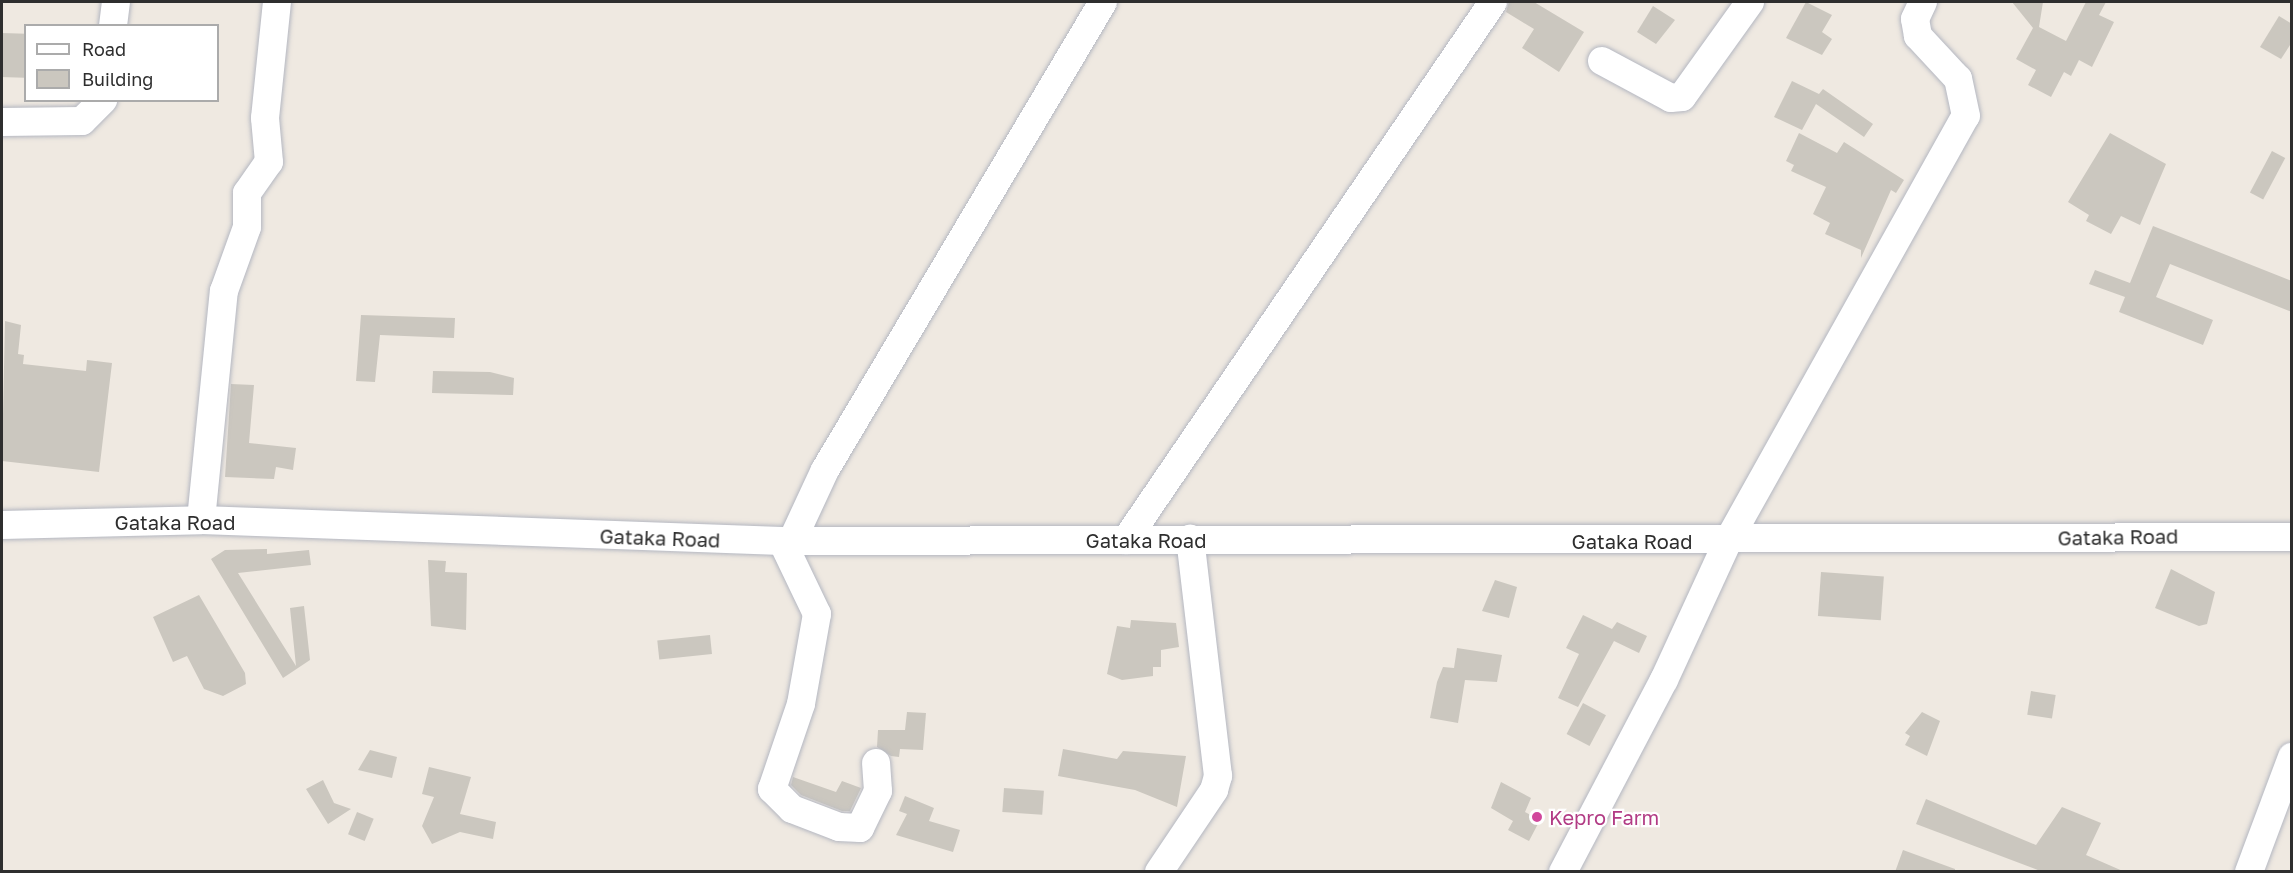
<!DOCTYPE html>
<style>
body{margin:0}
#map{position:relative;width:2293px;height:873px;overflow:hidden;background:#efe9e1;font-family:"Golos Text",sans-serif}
div>[style]{position:absolute}
[style*='--x']{left:calc(var(--x)*1px);top:calc(var(--y)*1px);width:calc(var(--w)*1px);rotate:calc(var(--a)*1deg)}
.building>*{inset:0;background:#cbc7bf;transform-origin:0 0}
.roads{filter:drop-shadow(0 0 2px #b4b7c1) drop-shadow(0 0 2px #b4b7c1)}
.minor>*{height:28px;margin:-14px;padding:0 14px;transform-origin:14px;border-radius:14px;background:#fff}
.dots>*{width:16px;height:16px;translate:-50% -50%;box-sizing:border-box;border:3px solid #fff;border-radius:50%}
span{translate:-50% -50%;white-space:nowrap;text-align:center;line-height:1.15;-webkit-text-stroke:4.5px #fff;paint-order:stroke}
.street-label{font-size:20px;color:#2e2e2e}
.hotel-label{font-size:20px;color:#b23c85}
.left{translate:0 -50%;text-align:left}
.frame{position:absolute;inset:0;border:3px solid #2e2e2e;pointer-events:none}
.legend{position:absolute;left:24px;top:24px;width:195px;height:78px;box-sizing:border-box;background:#fff;border:2px solid #ababab;margin:0;padding:8px 10px;list-style:none;font-size:18px;color:#2e2e2e}
.legend li{display:flex;align-items:center;gap:12px;height:30px}
.legend b{width:30px;border:2px solid #ababab}
</style>
<div id="map">
<div class="building">
<div style="clip-path:polygon(1509px 2px,1534px 2px,1584px 32px,1559px 72px,1522px 48px,1534px 29px,1506px 12px)"></div>
<div style="clip-path:polygon(1806px 2px,1832px 15px,1822px 32px,1832px 39px,1822px 55px,1786px 38px)"></div>
<div style="clip-path:polygon(2012px 2px,2043px 2px,2039px 27px,2066px 41px,2086px 2px,2106px 2px,2099px 15px,2114px 22px,2092px 67px,2079px 60px,2071px 76px,2064px 72px,2051px 97px,2028px 85px,2036px 70px,2016px 59px,2033px 28px)"></div>
<div style="clip-path:polygon(1653px 6px,1675px 20px,1656px 44px,1637px 32px)"></div>
<div style="clip-path:polygon(2279px 16px,2292px 24px,2292px 42px,2281px 59px,2260px 47px)"></div>
<div style="left:2px;top:33px;width:24px;height:44px;rotate:2deg"></div>
<div style="clip-path:polygon(1792px 81px,1819px 94px,1823px 89px,1873px 124px,1864px 137px,1816px 104px,1802px 130px,1774px 117px)"></div>
<div style="clip-path:polygon(1799px 133px,1837px 153px,1844px 142px,1904px 180px,1896px 193px,1891px 190px,1861px 258px,1861px 250px,1825px 234px,1830px 223px,1813px 214px,1826px 187px,1791px 171px,1794px 165px,1786px 161px)"></div>
<div style="clip-path:polygon(2110px 133px,2166px 164px,2140px 225px,2121px 216px,2111px 234px,2086px 221px,2089px 215px,2068px 202px)"></div>
<div style="left:2272px;top:151px;width:15px;height:47px;rotate:28deg"></div>
<div style="clip-path:polygon(2153px 226px,2292px 281px,2292px 312px,2170px 264px,2156px 297px,2213px 320px,2203px 345px,2119px 312px,2125px 297px,2089px 284px,2095px 270px,2130px 283px)"></div>
<div style="clip-path:polygon(361px 315px,455px 318px,454px 338px,380px 335px,375px 382px,356px 381px)"></div>
<div style="clip-path:polygon(5px 321px,21px 325px,18px 354px,24px 355px,23px 364px,86px 371px,87px 360px,112px 363px,99px 472px,2px 461px)"></div>
<div style="clip-path:polygon(433px 371px,490px 372px,514px 378px,513px 395px,432px 393px)"></div>
<div style="clip-path:polygon(231px 384px,254px 385px,249px 443px,296px 448px,293px 470px,276px 467px,274px 479px,225px 477px)"></div>
<div style="clip-path:polygon(267px 549px,267px 554px,309px 550px,311px 565px,238px 573px,296px 666px,290px 608px,304px 606px,310px 660px,283px 678px,211px 559px,225px 550px)"></div>
<div style="clip-path:polygon(428px 560px,446px 561px,445px 572px,467px 573px,466px 630px,431px 626px)"></div>
<div style="clip-path:polygon(2171px 569px,2215px 592px,2207px 624px,2199px 626px,2155px 608px)"></div>
<div style="left:1821px;top:572px;width:63px;height:44px;rotate:4deg"></div>
<div style="clip-path:polygon(1495px 580px,1517px 587px,1509px 618px,1482px 611px)"></div>
<div style="clip-path:polygon(199px 595px,245px 673px,246px 684px,223px 696px,204px 689px,187px 656px,173px 662px,153px 617px)"></div>
<div style="clip-path:polygon(1583px 615px,1612px 629px,1617px 622px,1647px 636px,1639px 653px,1614px 641px,1578px 707px,1558px 698px,1579px 654px,1566px 648px)"></div>
<div style="clip-path:polygon(1131px 620px,1176px 623px,1179px 647px,1161px 650px,1161px 667px,1153px 667px,1153px 676px,1122px 680px,1107px 674px,1117px 626px,1130px 628px)"></div>
<div style="left:710px;top:635px;width:19px;height:53px;rotate:84deg"></div>
<div style="clip-path:polygon(1457px 648px,1502px 655px,1497px 682px,1465px 680px,1458px 723px,1430px 718px,1437px 682px,1443px 667px,1454px 668px)"></div>
<div style="left:2031px;top:691px;width:25px;height:24px;rotate:9deg"></div>
<div style="left:1583px;top:703px;width:26px;height:35px;rotate:28deg"></div>
<div style="clip-path:polygon(907px 712px,926px 713px,923px 750px,900px 749px,899px 757px,891px 756px,877px 747px,878px 730px,905px 730px)"></div>
<div style="clip-path:polygon(1922px 712px,1940px 721px,1927px 756px,1905px 745px,1910px 736px,1905px 733px)"></div>
<div style="clip-path:polygon(1063px 749px,1117px 759px,1123px 751px,1186px 756px,1177px 807px,1135px 790px,1058px 776px)"></div>
<div style="clip-path:polygon(370px 750px,397px 757px,392px 778px,358px 770px)"></div>
<div style="clip-path:polygon(429px 767px,471px 777px,460px 814px,496px 822px,493px 839px,460px 832px,432px 844px,422px 826px,434px 797px,422px 794px)"></div>
<div style="clip-path:polygon(793px 777px,836px 792px,842px 781px,861px 788px,850px 811px,842px 811px,801px 795px,791px 785px)"></div>
<div style="clip-path:polygon(323px 780px,334px 803px,351px 809px,328px 824px,306px 789px)"></div>
<div style="clip-path:polygon(1501px 782px,1531px 798px,1525px 812px,1540px 820px,1529px 841px,1508px 830px,1513px 821px,1491px 808px)"></div>
<div style="left:1004px;top:788px;width:40px;height:24px;rotate:4deg"></div>
<div style="clip-path:polygon(905px 796px,934px 808px,929px 821px,960px 830px,953px 852px,896px 835px,907px 814px,899px 811px)"></div>
<div style="clip-path:polygon(1926px 799px,2036px 845px,2062px 807px,2101px 823px,2086px 855px,2125px 872px,2043px 872px,1916px 824px)"></div>
<div style="left:357px;top:812px;width:18px;height:24px;rotate:22deg"></div>
<div style="clip-path:polygon(1903px 850px,1955px 869px,1955px 872px,1895px 872px)"></div>
</div>
<div class="roads">
<div class="minor">
<div style="--x:113;--y:26;--w:24;--a:-83"></div>
<div style="--x:1602;--y:61;--w:78;--a:28.2"></div>
<div style="--x:1671;--y:98;--w:11;--a:-5"></div>
<div style="--x:1682;--y:97;--w:117;--a:-54.4"></div>
<div style="--x:2;--y:122;--w:80;--a:-0.7"></div>
<div style="--x:82;--y:121;--w:30;--a:-45"></div>
<div style="--x:201;--y:520;--w:230;--a:-84.3"></div>
<div style="--x:224;--y:291;--w:68;--a:-70.2"></div>
<div style="--x:247;--y:227;--w:34;--a:-90"></div>
<div style="--x:247;--y:193;--w:38;--a:-55"></div>
<div style="--x:269;--y:162;--w:44;--a:-95.2"></div>
<div style="--x:265;--y:118;--w:117;--a:-84.1"></div>
<div style="--x:2;--y:525;--w:199;--a:-1.4"></div>
<div style="--x:201;--y:520;--w:581;--a:2.07"></div>
<div style="--x:782;--y:541;--w:1510;--a:-0.15"></div>
<div style="--x:1126;--y:540;--w:651;--a:-55.7"></div>
<div style="--x:782;--y:541;--w:81;--a:64.4"></div>
<div style="--x:817;--y:614;--w:91;--a:100.1"></div>
<div style="--x:801;--y:704;--w:90;--a:108.8"></div>
<div style="--x:772;--y:789;--w:28;--a:45"></div>
<div style="--x:792;--y:809;--w:50;--a:21"></div>
<div style="--x:839;--y:827;--w:21;--a:3"></div>
<div style="--x:860;--y:828;--w:41;--a:-64.1"></div>
<div style="--x:878;--y:791;--w:28;--a:-94"></div>
<div style="--x:792;--y:541;--w:78;--a:-65.1"></div>
<div style="--x:825;--y:470;--w:544;--a:-59.29"></div>
<div style="--x:1159;--y:872;--w:99;--a:-56.1"></div>
<div style="--x:1214;--y:790;--w:15;--a:-74"></div>
<div style="--x:1218;--y:776;--w:239;--a:-96.7"></div>
<div style="--x:1563;--y:872;--w:217;--a:-62.3"></div>
<div style="--x:1664;--y:680;--w:153;--a:-65.3"></div>
<div style="--x:1728;--y:541;--w:487;--a:-60.8"></div>
<div style="--x:1966;--y:116;--w:38;--a:-102"></div>
<div style="--x:1958;--y:79;--w:59;--a:-132.9"></div>
<div style="--x:1918;--y:36;--w:17;--a:-100"></div>
<div style="--x:1915;--y:19;--w:19;--a:-65"></div>
<div style="--x:2249;--y:872;--w:123;--a:-69.5"></div>
</div>
</div>
<div class="dots">
<div style="left:1537px;top:817px;background:#d1479c"></div>
</div>
<div class="street-label">
<span style="left:175px;top:522px">Gataka Road</span>
<span style="left:2118px;top:537px;rotate:-1deg">Gataka Road</span>
<span style="left:660px;top:538px;rotate:2deg">Gataka Road</span>
<span style="left:1146px;top:540px">Gataka Road</span>
<span style="left:1632px;top:541px">Gataka Road</span>
</div>
<div class="hotel-label">
<span class="left" style="left:1549px;top:817px">Kepro Farm</span>
</div>
<div class="frame"></div>
<ul class="legend">
<li><b style="height:8px;background:#fff"></b>Road</li>
<li><b style="height:16px;background:#cbc7bf"></b>Building</li>
</ul>
</div>
